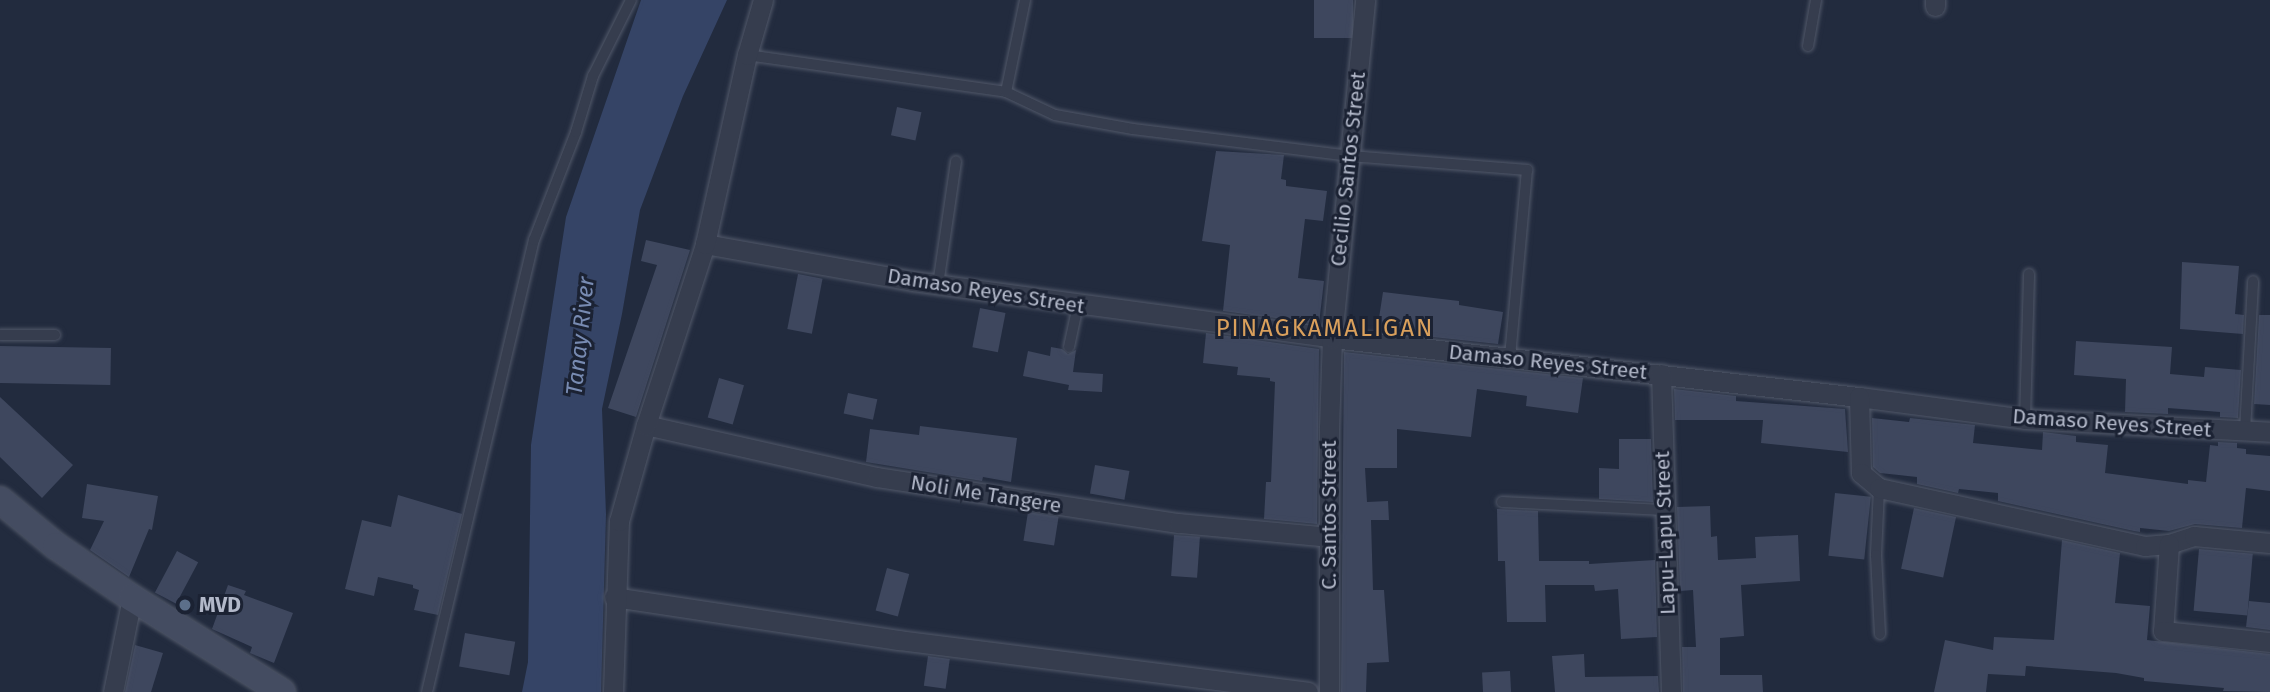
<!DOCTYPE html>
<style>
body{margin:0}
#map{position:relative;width:2270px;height:692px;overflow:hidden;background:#222b3e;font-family:"Fira Sans",sans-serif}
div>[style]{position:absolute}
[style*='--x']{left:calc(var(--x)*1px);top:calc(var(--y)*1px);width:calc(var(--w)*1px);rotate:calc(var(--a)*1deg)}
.water>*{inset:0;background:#354466}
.building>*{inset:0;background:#3e475e;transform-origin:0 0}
.roads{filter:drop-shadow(0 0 2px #515869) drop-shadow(0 0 2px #515869)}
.lane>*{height:10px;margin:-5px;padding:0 5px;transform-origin:5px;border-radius:5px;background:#363d4e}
.street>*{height:19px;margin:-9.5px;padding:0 9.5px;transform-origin:9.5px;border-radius:9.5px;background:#363d4e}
.secondary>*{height:26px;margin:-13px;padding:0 13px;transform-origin:13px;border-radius:13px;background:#444c61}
.dots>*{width:19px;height:19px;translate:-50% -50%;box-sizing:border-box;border:4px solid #1b2233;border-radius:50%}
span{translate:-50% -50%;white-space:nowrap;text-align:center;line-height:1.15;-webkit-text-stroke:6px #1b2233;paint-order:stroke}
.street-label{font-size:21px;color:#b2b8c9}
.poi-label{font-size:21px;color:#b2b8c9;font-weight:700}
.left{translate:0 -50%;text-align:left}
.water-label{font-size:23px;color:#788bb2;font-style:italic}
.quarter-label{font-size:24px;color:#daa05c;letter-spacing:2px}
</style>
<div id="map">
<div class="water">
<div style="clip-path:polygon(641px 0,727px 0,683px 96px,640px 210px,622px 314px,602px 409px,606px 514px,601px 692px,522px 692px,528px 662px,531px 445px,566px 217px)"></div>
</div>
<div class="building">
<div style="left:1314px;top:0;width:39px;height:38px"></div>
<div style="left:897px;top:107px;width:25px;height:29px;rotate:12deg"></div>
<div style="clip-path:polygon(1216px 151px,1284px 155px,1281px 179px,1286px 180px,1286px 186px,1327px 191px,1323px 221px,1305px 219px,1298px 278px,1324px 281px,1319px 324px,1223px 311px,1230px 245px,1202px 241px)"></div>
<div style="clip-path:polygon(646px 240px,690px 250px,636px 417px,608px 408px,657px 265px,641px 261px)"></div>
<div style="clip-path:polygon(2182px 262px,2239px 266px,2235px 314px,2244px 315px,2243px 334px,2180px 329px)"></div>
<div style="left:798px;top:274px;width:25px;height:56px;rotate:11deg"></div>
<div style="clip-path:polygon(1383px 292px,1459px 301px,1459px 305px,1503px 312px,1498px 344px,1377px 331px)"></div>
<div style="left:980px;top:308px;width:26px;height:40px;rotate:11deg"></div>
<div style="clip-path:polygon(2259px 315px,2270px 315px,2270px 405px,2254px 404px)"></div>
<div style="clip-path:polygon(1206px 333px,1319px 349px,1317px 524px,1264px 519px,1266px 482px,1271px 482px,1275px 382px,1270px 381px,1270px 378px,1237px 375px,1238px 367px,1203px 363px)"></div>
<div style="clip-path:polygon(2076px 341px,2172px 347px,2170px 374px,2204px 377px,2205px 367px,2241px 370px,2238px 418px,2220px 417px,2220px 412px,2168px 408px,2168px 414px,2125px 412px,2126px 379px,2074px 375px)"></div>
<div style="left:0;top:346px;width:111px;height:37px;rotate:1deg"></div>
<div style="clip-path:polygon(1051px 347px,1062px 349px,1068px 354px,1076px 350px,1073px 372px,1103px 374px,1102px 392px,1068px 390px,1069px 385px,1023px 376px,1028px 351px,1050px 356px)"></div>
<div style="clip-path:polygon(1344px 352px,1583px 378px,1578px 413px,1526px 406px,1527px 396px,1477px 389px,1471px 437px,1397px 429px,1397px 468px,1365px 468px,1367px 502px,1388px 501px,1389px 520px,1371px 520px,1373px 590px,1384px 590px,1389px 662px,1367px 663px,1366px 692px,1341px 692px)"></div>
<div style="left:719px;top:378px;width:26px;height:41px;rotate:16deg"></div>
<div style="clip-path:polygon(1674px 389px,1736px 396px,1736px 401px,1845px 409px,1848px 452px,1761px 443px,1763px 420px,1675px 420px)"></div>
<div style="left:848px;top:393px;width:30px;height:21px;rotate:12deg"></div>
<div style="clip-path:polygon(0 397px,73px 465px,42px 498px,0 457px)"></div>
<div style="clip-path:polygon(1872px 418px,1909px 422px,1910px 418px,1975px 425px,1973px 443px,2042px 450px,2043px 432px,2076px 436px,2076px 442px,2108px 445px,2105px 473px,2188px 484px,2188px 480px,2206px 482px,2210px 445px,2218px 446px,2218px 442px,2237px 443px,2237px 448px,2246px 449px,2246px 454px,2270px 456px,2270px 491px,2246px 488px,2242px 528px,2195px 524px,2169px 531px,2140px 528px,2140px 532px,2134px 531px,1998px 501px,1998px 493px,1959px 489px,1958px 493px,1917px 484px,1917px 477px,1880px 473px,1873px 467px)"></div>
<div style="clip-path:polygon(920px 426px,1017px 438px,1011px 482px,983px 477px,982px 481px,866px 462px,870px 429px,919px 435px)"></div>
<div style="clip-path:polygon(1619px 439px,1651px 439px,1653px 502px,1599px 499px,1599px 468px,1619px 469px)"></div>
<div style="left:1095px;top:465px;width:35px;height:29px;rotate:10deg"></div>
<div style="clip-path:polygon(87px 484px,158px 496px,152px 530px,149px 529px,129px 577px,90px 550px,104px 521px,82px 518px)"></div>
<div style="left:1835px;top:493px;width:36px;height:63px;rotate:6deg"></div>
<div style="clip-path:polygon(398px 495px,462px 514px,438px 615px,414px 610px,419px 590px,413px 588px,413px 585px,378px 577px,374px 596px,345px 589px,362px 520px,391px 527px)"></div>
<div style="clip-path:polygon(1710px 506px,1711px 537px,1717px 536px,1718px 560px,1756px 558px,1755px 537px,1798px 535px,1800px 581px,1741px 585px,1744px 636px,1720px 638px,1720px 675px,1762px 675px,1763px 692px,1683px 692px,1682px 647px,1696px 647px,1693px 590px,1680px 591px,1677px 507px)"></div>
<div style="left:1914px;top:508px;width:43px;height:62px;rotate:12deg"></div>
<div style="clip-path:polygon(1497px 509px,1538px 511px,1539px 561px,1589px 561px,1589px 564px,1655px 560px,1657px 637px,1621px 639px,1618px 589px,1595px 591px,1594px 585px,1545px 585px,1546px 622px,1507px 622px,1505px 561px,1498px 561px)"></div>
<div style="left:1028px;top:512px;width:31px;height:29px;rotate:9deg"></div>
<div style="left:1174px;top:535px;width:26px;height:41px;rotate:4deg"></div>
<div style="clip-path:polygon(2062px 540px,2120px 553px,2115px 603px,2150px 606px,2147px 640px,2270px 654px,2270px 692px,2223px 691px,2224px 688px,2144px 681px,2144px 678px,2116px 673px,2026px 666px,2025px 676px,1988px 674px,1986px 692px,1934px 692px,1945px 640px,1993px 650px,1994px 637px,2054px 640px)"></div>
<div style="left:2199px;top:549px;width:54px;height:62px;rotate:5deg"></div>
<div style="left:177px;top:551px;width:24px;height:47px;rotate:28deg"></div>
<div style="left:887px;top:568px;width:23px;height:44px;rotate:15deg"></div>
<div style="clip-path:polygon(228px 585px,246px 591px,244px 595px,293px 613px,274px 663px,250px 653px,252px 647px,212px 629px)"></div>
<div style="clip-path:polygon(2249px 601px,2270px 603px,2270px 630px,2246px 627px)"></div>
<div style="left:465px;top:633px;width:51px;height:34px;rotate:10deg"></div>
<div style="clip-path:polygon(135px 645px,163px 653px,151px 692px,125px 692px)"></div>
<div style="clip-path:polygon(1584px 654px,1585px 677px,1658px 676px,1659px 692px,1555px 692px,1552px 656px)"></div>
<div style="left:928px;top:656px;width:22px;height:30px;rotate:8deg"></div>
<div style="left:1510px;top:671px;width:21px;height:28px;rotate:87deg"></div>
</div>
<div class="roads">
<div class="lane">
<div style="--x:1808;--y:46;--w:47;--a:-80.1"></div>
<div style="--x:747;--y:55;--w:262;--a:8.1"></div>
<div style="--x:1006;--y:92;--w:54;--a:25.1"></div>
<div style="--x:1055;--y:115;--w:79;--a:10.2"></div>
<div style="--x:1133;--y:129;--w:219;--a:7.1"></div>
<div style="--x:1350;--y:156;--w:178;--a:4.5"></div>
<div style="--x:1527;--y:170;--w:189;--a:95.2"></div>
<div style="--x:1006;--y:92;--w:94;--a:-78.3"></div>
<div style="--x:938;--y:285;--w:125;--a:-81.7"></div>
<div style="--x:0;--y:335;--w:55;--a:0"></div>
<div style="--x:1069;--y:347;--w:43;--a:-77.9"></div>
<div style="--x:2025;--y:419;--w:145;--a:-88.4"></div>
<div style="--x:2245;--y:431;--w:150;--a:-86.9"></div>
<div style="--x:1879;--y:488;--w:67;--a:92.6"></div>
<div style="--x:1876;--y:555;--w:79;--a:87.1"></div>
<div style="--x:1502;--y:502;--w:162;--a:2.8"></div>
<div style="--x:427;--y:692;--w:464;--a:-76.7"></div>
<div style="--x:534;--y:240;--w:116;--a:-68.7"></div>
<div style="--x:576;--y:132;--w:59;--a:-73.1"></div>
<div style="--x:593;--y:76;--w:85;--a:-63.4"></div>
</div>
<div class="street">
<div style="--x:1935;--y:6;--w:6;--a:-90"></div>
<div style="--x:705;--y:244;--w:211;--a:10.1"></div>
<div style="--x:913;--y:281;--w:423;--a:7.7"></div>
<div style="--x:1332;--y:338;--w:530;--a:6.39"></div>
<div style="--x:1859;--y:397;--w:167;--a:7.5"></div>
<div style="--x:2025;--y:419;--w:245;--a:3"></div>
<div style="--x:1661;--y:374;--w:318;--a:88.2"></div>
<div style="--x:1859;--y:397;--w:76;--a:88.5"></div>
<div style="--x:1861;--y:473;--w:23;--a:40"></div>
<div style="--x:1879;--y:488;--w:272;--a:12.3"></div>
<div style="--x:2145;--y:546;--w:24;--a:-5"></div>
<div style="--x:2169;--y:544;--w:26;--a:-18"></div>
<div style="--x:2194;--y:536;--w:76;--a:5.3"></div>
<div style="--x:646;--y:425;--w:237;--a:12.7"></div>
<div style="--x:877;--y:477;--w:305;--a:8.7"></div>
<div style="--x:1179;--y:523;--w:151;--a:5.3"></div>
<div style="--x:2169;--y:544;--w:87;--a:93.9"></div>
<div style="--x:2163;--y:631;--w:108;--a:5.9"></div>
<div style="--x:614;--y:597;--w:288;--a:8.6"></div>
<div style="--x:899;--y:640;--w:412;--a:7.2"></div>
<div style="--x:113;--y:692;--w:96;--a:-78.6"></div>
<div style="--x:613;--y:692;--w:171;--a:-88"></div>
<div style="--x:619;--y:521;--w:100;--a:-74.3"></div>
<div style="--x:646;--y:425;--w:190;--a:-71.9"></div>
<div style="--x:705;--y:244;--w:194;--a:-77.5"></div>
<div style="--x:747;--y:55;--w:57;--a:-73.8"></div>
<div style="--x:1329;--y:692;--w:264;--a:-90"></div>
<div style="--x:1329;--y:428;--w:90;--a:-88.1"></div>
<div style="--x:1332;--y:338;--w:340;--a:-84.4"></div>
</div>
<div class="secondary">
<div style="--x:0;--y:500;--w:72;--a:39.4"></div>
<div style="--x:56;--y:546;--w:92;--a:34.4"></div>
<div style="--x:132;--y:598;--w:177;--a:32.1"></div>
</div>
</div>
<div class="dots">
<div style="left:185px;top:605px;background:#5c6f8a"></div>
</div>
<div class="street-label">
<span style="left:1348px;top:169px;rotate:-84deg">Cecilio Santos Street</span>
<span style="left:986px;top:291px;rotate:9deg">Damaso Reyes Street</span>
<span style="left:1548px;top:362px;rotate:6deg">Damaso Reyes Street</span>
<span style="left:2112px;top:423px;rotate:4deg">Damaso Reyes Street</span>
<span style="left:986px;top:494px;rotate:9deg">Noli Me Tangere</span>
<span style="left:1329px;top:515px;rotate:-90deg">C. Santos Street</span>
<span style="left:1665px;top:533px;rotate:-92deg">Lapu-Lapu Street</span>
</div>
<div class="poi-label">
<span class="left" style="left:199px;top:605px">MVD</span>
</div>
<div class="water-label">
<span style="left:580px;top:336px;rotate:-84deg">Tanay River</span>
</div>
<div class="quarter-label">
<span style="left:1325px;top:329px">PINAGKAMALIGAN</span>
</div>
</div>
